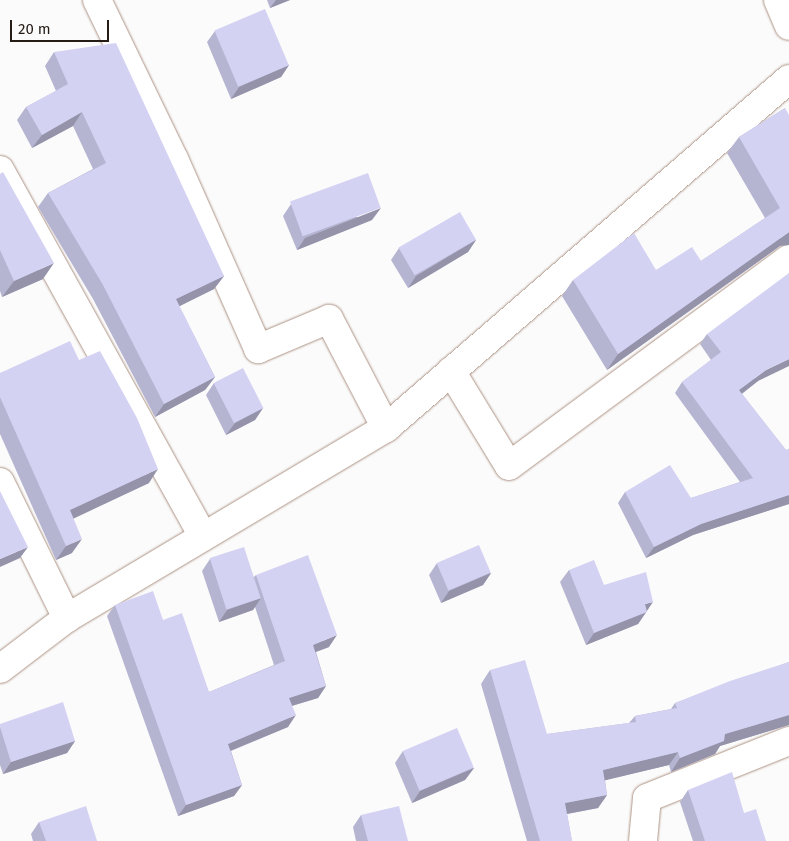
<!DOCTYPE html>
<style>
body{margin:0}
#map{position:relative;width:789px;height:841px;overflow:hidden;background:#fbfbfb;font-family:"Fira Sans",sans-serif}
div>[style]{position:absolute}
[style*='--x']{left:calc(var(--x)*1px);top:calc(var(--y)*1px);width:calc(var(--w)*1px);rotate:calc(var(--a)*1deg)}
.roads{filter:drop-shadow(0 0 1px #ad9283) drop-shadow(0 0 1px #ad9283)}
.minor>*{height:28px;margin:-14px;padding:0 14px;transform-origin:14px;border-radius:14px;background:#fff}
.wall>*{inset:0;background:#b6b5d1}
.shaded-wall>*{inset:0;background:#9493aa}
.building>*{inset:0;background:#d4d2f3;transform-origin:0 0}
span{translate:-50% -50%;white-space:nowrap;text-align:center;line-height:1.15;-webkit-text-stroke:4px #fbfbfb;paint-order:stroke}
.scale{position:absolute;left:10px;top:20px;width:99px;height:22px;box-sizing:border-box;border:2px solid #261c16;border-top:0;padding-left:6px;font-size:15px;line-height:18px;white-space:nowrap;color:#261c16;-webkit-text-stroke:4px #fbfbfb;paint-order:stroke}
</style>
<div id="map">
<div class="roads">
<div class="minor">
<div style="--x:97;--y:0;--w:177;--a:64.2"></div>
<div style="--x:174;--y:159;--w:208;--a:66.1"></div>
<div style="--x:258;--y:349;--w:77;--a:-22.9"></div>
<div style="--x:329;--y:319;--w:123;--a:62.4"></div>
<div style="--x:778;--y:0;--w:28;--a:67"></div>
<div style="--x:0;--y:170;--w:419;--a:61"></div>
<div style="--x:451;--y:371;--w:111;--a:58.6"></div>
<div style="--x:509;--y:466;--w:348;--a:-36.5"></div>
<div style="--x:0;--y:482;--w:152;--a:63.8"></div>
<div style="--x:0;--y:669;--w:84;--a:-37.3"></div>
<div style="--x:67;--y:618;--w:371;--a:-30.8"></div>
<div style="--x:386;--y:428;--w:533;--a:-40.89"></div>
<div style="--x:643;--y:841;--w:43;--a:-84.7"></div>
<div style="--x:647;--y:798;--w:153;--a:-21.9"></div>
</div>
</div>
<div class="wall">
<div style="clip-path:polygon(267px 0,290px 0,270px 8px)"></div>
<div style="clip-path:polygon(215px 31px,289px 65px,281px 77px,231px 99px,207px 42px)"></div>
<div style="clip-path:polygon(54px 52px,224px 276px,214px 289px,179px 306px,215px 377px,205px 390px,155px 417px,93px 299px,38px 207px,48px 193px,93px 169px,73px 126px,32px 148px,17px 120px,26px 107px,56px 91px,45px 66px)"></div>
<div style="clip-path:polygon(785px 108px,780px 246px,607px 370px,562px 296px,573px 280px,656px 270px,701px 261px,765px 218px,727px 153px,739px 137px)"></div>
<div style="clip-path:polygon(0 174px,43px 279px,2px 297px,0 291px)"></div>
<div style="clip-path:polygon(291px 204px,372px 220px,297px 250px,283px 216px)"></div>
<div style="clip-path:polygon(476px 240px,468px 252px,408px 288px,391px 260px,399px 248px)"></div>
<div style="clip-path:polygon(707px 334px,758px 381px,742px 394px,786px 450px,789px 449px,789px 504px,693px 535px,646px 558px,618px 503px,625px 492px,691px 498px,740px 482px,675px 393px,682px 382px,711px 360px,700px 344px)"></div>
<div style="clip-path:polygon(79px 360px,149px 483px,73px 518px,72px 553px,56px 560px,0 434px,0 373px)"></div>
<div style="clip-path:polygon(214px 383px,263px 408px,255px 420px,226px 435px,206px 395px)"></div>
<div style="clip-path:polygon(210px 559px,254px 577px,256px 575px,329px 647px,316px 652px,326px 686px,318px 698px,292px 706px,288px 727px,231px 751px,242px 785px,234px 796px,178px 816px,107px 616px,115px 605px,163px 620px,209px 692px,274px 665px,255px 607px,253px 610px,219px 622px,202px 571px)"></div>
<div style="clip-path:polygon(437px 563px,491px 573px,483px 585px,441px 603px,429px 575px)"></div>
<div style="clip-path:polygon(569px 570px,604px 585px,647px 611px,638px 624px,586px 645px,560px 582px)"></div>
<div style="clip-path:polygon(789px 662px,789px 725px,720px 746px,715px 754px,671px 772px,669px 765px,605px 780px,607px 795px,598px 808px,567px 814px,572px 841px,527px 841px,481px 684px,490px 670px,547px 734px,629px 723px,635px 716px,671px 709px,675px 703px)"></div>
<div style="clip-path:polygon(0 724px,75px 741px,67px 753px,3px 774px,0 765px)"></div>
<div style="clip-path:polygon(403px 751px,474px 768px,465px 780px,412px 803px,395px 763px)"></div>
<div style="clip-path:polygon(688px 790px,744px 813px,766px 841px,693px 841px,680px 802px)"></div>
<div style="clip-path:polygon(361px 815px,408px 841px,356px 841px,353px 827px)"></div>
<div style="clip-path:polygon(39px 822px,97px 841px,33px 841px,31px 834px)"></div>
</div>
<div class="shaded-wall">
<div style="clip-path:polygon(276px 0,290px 0,270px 8px)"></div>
<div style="clip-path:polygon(289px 65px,281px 77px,231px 99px,239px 87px)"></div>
<div style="clip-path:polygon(82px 112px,73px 126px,32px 148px,42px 135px)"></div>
<div style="clip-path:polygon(381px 208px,372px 220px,297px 250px,305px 238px)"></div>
<div style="clip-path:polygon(789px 232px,789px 245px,780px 246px,607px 370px,618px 354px)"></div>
<div style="clip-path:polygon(476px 240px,468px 252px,408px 288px,416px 276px)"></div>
<div style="clip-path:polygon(54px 263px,43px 279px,2px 297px,14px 281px)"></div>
<div style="clip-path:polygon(224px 276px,214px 289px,166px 313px,176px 299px)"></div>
<div style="clip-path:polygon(789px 359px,789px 366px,758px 381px,732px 401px,739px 390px,766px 370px)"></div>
<div style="clip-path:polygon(215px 377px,205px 390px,155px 417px,164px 404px)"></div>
<div style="clip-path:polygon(263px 408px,255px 420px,226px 435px,235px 423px)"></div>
<div style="clip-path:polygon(158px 469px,149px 483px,60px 525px,70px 510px)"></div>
<div style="clip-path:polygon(789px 495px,789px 504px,693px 535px,646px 558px,654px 547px,701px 524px)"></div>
<div style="clip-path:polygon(82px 539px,72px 553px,56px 560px,66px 546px)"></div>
<div style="clip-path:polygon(28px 547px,20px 558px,0 567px,0 559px)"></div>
<div style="clip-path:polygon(491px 573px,483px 585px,441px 603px,449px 591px)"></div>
<div style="clip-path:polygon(261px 598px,253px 610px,219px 622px,227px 610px)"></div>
<div style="clip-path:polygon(653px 602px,638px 624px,586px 645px,594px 633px,645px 604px)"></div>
<div style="clip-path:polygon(337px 635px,329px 647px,305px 656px,313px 645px)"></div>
<div style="clip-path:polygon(326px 686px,318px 698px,281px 709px,289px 698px)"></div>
<div style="clip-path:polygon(296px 715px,288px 727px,220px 755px,228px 744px)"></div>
<div style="clip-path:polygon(789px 715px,789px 725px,720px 746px,715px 754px,671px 772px,680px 758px,725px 734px)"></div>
<div style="clip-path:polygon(75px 741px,67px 753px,3px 774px,11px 762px)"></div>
<div style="clip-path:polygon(678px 752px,669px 765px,594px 783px,603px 770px)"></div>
<div style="clip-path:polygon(474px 768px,465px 780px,412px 803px,420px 791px)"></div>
<div style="clip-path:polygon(242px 785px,234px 796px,178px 816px,186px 805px)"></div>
<div style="clip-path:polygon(607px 795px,598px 808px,556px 816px,565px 803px)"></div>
</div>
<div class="building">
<div style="left:265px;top:9px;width:61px;height:55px;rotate:67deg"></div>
<div style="clip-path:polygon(116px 43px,224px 276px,176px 299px,215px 377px,164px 404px,103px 285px,48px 193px,106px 163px,82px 112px,42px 135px,26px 107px,68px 84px,54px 52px)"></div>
<div style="clip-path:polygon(785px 108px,789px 115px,789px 232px,618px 354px,573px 280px,634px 233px,656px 270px,692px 247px,701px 261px,780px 208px,739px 137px)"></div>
<div style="clip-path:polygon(3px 172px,54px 263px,14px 281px,0 250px,0 174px)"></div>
<div style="left:368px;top:173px;width:37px;height:83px;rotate:70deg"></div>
<div style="left:460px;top:212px;width:32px;height:71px;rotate:60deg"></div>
<div style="clip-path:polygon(789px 273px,789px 359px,766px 370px,739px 390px,786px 450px,789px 449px,789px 495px,701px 524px,654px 547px,625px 492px,670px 465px,691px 498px,753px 478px,682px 382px,721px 352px,707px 334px)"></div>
<div style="clip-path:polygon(70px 341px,79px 360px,100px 351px,137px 418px,158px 469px,70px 510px,82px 539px,66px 546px,0 397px,0 373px)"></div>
<div style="left:243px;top:368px;width:45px;height:33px;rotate:63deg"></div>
<div style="clip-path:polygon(0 491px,28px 547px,0 559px)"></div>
<div style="left:479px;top:545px;width:30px;height:46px;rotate:67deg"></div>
<div style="left:244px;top:547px;width:54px;height:36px;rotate:72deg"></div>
<div style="clip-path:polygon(308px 555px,337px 635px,313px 645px,326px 686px,289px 698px,296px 715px,228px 744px,242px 785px,186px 805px,115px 605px,153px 591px,163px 620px,182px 613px,209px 692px,285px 661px,256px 575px)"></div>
<div style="clip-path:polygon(594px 560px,604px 585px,646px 572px,653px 602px,645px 604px,647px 612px,594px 633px,569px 570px)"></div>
<div style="clip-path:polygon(525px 660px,547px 734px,636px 722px,635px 716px,677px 708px,675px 703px,730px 681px,789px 662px,789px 715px,725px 734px,724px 741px,680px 758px,678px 752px,603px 770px,607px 795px,565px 803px,572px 841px,540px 841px,490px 670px)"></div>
<div style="clip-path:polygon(63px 702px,75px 741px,11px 762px,0 727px,0 724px)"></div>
<div style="left:457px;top:728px;width:43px;height:59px;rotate:67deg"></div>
<div style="clip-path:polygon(732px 772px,744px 813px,756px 809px,766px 841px,705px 841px,688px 790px)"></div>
<div style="clip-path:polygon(86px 806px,97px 841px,46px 841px,39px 822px)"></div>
<div style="clip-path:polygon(399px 806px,408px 841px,368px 841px,361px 815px)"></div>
</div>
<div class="scale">20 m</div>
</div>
